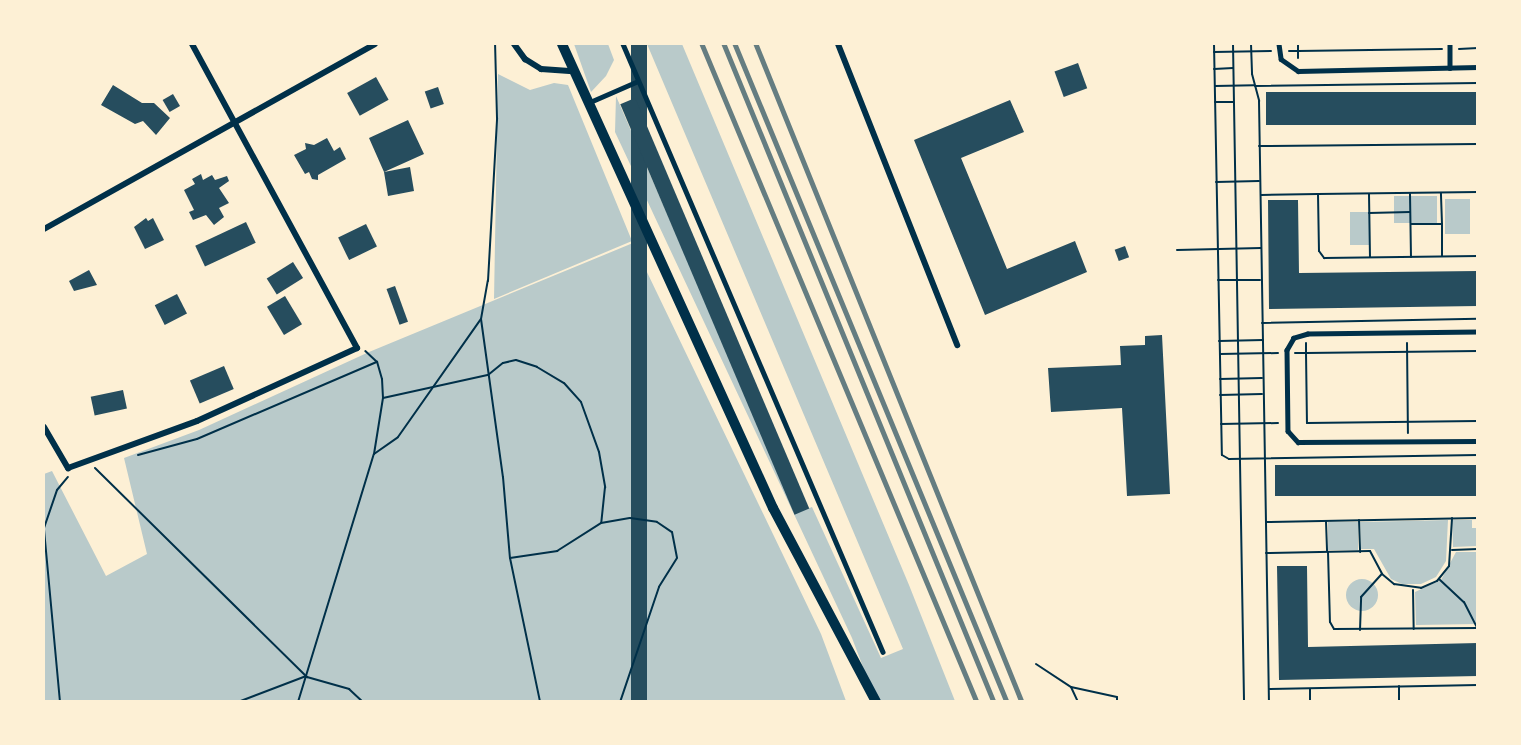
<!DOCTYPE html>
<style>
body{margin:0}
#map{position:relative;width:1521px;height:745px;overflow:hidden;background:#fdf0d5;font-family:Lato,sans-serif}
div>[style]{position:absolute}
[style*='--x']{left:calc(var(--x)*1px);top:calc(var(--y)*1px);width:calc(var(--w)*1px);rotate:calc(var(--a)*1deg)}
.green>*{inset:0;background:#b9caca;transform-origin:0 0}
.round{border-radius:50%}
.building>*{inset:0;background:#264d5e;transform-origin:0 0}
.path>*{height:2px;margin:-1px;padding:0 1px;transform-origin:1px;border-radius:1px;background:#003049}
.service>*{height:4.5px;margin:-2.25px;padding:0 2.25px;transform-origin:2.25px;border-radius:2.25px;background:#003049}
.minor>*{height:6px;margin:-3px;padding:0 3px;transform-origin:3px;border-radius:3px;background:#003049}
.tertiary>*{height:10px;margin:-5px;padding:0 5px;transform-origin:5px;border-radius:5px;background:#003049}
.rail>*{height:4.5px;margin:-2.25px;padding:0 2.25px;transform-origin:2.25px;border-radius:2.25px;background:#657d81}
span{translate:-50% -50%;white-space:nowrap;text-align:center;line-height:1.15;-webkit-text-stroke:6px #fdf0d5;paint-order:stroke}
.frame{position:absolute;inset:0;border:45px solid #fdf0d5;pointer-events:none}
</style>
<div id="map">
<div class="green">
<div style="clip-path:polygon(574px 44px,608px 44px,614px 60px,606px 76px,591px 92px)"></div>
<div style="clip-path:polygon(647px 44px,682px 44px,909px 585px,955px 701px,876px 701px,852px 638px,615px 132px,616px 96px,797px 513px,812px 507px,881px 658px,903px 649px)"></div>
<div style="clip-path:polygon(498px 74px,530px 90px,554px 83px,568px 85px,632px 241px,494px 299px)"></div>
<div style="left:1394px;top:196px;width:43px;height:27px"></div>
<div style="left:1445px;top:199px;width:25px;height:35px"></div>
<div style="left:1350px;top:212px;width:19px;height:33px"></div>
<div style="clip-path:polygon(633px 243px,821px 634px,846px 701px,44px 702px,44px 474px,52px 471px,106px 576px,147px 554px,124px 458px,199px 430px,369px 352px)"></div>
<div style="clip-path:polygon(1448px 520px,1446px 561px,1436px 577px,1421px 584px,1402px 584px,1391px 579px,1374px 549px,1361px 549px,1360px 522px)"></div>
<div style="clip-path:polygon(1452px 520px,1472px 520px,1472px 528px,1477px 528px,1477px 546px,1453px 547px)"></div>
<div style="left:1328px;top:522px;width:30px;height:28px"></div>
<div style="clip-path:polygon(1456px 552px,1477px 552px,1477px 624px,1416px 625px,1415px 592px,1441px 580px)"></div>
<div class="round" style="left:1346px;top:579px;width:32px;height:32px"></div>
</div>
<div class="building">
<div style="left:631px;top:44px;width:16px;height:664px"></div>
<div style="left:1078px;top:63px;width:27px;height:25px;rotate:70deg"></div>
<div style="left:376px;top:77px;width:26px;height:33px;rotate:61deg"></div>
<div style="clip-path:polygon(113px 85px,142px 103px,154px 103px,170px 118px,156px 135px,143px 121px,135px 124px,101px 105px)"></div>
<div style="left:438px;top:87px;width:18px;height:14px;rotate:71deg"></div>
<div style="left:1478px;top:92px;width:33px;height:212px;rotate:90deg"></div>
<div style="left:173px;top:94px;width:14px;height:12px;rotate:60deg"></div>
<div style="left:635px;top:98px;width:446px;height:16px;rotate:67deg"></div>
<div style="clip-path:polygon(1010px 100px,1024px 132px,961px 158px,1007px 269px,1075px 241px,1087px 272px,985px 315px,914px 140px)"></div>
<div style="clip-path:polygon(408px 120px,424px 154px,384px 172px,410px 167px,414px 191px,388px 196px,384px 172px,369px 138px)"></div>
<div style="clip-path:polygon(327px 138px,334px 151px,340px 147px,346px 159px,318px 175px,318px 180px,312px 179px,309px 172px,305px 174px,294px 155px,306px 149px,305px 143px,314px 145px)"></div>
<div style="clip-path:polygon(201px 174px,203px 180px,212px 175px,215px 180px,227px 176px,229px 181px,219px 188px,229px 203px,219px 208px,224px 217px,214px 225px,206px 215px,193px 220px,189px 212px,194px 210px,184px 190px,195px 184px,192px 179px)"></div>
<div style="clip-path:polygon(1268px 200px,1298px 200px,1299px 273px,1478px 271px,1478px 306px,1269px 309px)"></div>
<div style="clip-path:polygon(146px 218px,148px 221px,153px 218px,164px 240px,145px 249px,134px 227px)"></div>
<div style="left:246px;top:222px;width:23px;height:56px;rotate:65deg"></div>
<div style="left:366px;top:224px;width:25px;height:31px;rotate:64deg"></div>
<div style="left:1125px;top:246px;width:12px;height:11px;rotate:70deg"></div>
<div style="left:293px;top:262px;width:19px;height:31px;rotate:58deg"></div>
<div style="clip-path:polygon(89px 270px,97px 285px,74px 291px,69px 281px)"></div>
<div style="left:395px;top:286px;width:38px;height:9px;rotate:70deg"></div>
<div style="left:177px;top:294px;width:22px;height:25px;rotate:63deg"></div>
<div style="left:285px;top:296px;width:33px;height:21px;rotate:59deg"></div>
<div style="clip-path:polygon(1162px 335px,1170px 494px,1127px 496px,1122px 408px,1051px 412px,1048px 368px,1121px 365px,1120px 346px,1145px 345px,1145px 336px)"></div>
<div style="left:224px;top:366px;width:25px;height:37px;rotate:67deg"></div>
<div style="left:123px;top:390px;width:19px;height:33px;rotate:78deg"></div>
<div style="left:1478px;top:465px;width:31px;height:203px;rotate:90deg"></div>
<div style="clip-path:polygon(1277px 566px,1307px 566px,1308px 647px,1478px 643px,1478px 676px,1279px 680px)"></div>
</div>
<div class="path">
<div style="--x:1214;--y:44;--w:411;--a:88.9"></div>
<div style="--x:1222;--y:455;--w:8;--a:30"></div>
<div style="--x:1229;--y:459;--w:249;--a:-0.9"></div>
<div style="--x:1233;--y:44;--w:658;--a:89.04"></div>
<div style="--x:1251;--y:44;--w:30;--a:88"></div>
<div style="--x:1252;--y:74;--w:28;--a:75"></div>
<div style="--x:1259;--y:101;--w:601;--a:89.05"></div>
<div style="--x:1298;--y:44;--w:7;--a:90"></div>
<div style="--x:1298;--y:51;--w:144;--a:-0.8"></div>
<div style="--x:1459;--y:49;--w:19;--a:-3"></div>
<div style="--x:1289;--y:51;--w:9;--a:0"></div>
<div style="--x:1298;--y:51;--w:7;--a:90"></div>
<div style="--x:1214;--y:52;--w:57;--a:-1"></div>
<div style="--x:1214;--y:69;--w:19;--a:-3"></div>
<div style="--x:1215;--y:86;--w:39;--a:-1"></div>
<div style="--x:1255;--y:86;--w:223;--a:-0.8"></div>
<div style="--x:1215;--y:102;--w:18;--a:0"></div>
<div style="--x:1259;--y:146;--w:219;--a:-0.5"></div>
<div style="--x:1216;--y:182;--w:43;--a:-1.3"></div>
<div style="--x:1318;--y:194;--w:160;--a:-0.7"></div>
<div style="--x:1369;--y:194;--w:63;--a:89.1"></div>
<div style="--x:1410;--y:194;--w:63;--a:89.1"></div>
<div style="--x:1261;--y:195;--w:57;--a:-1"></div>
<div style="--x:1318;--y:194;--w:57;--a:89"></div>
<div style="--x:1319;--y:251;--w:9;--a:54"></div>
<div style="--x:1324;--y:258;--w:154;--a:-0.7"></div>
<div style="--x:1369;--y:213;--w:41;--a:-1.4"></div>
<div style="--x:1411;--y:224;--w:31;--a:0"></div>
<div style="--x:1442;--y:224;--w:31;--a:-92"></div>
<div style="--x:1442;--y:224;--w:32;--a:90"></div>
<div style="--x:1177;--y:250;--w:84;--a:-1.4"></div>
<div style="--x:1218;--y:280;--w:42;--a:0"></div>
<div style="--x:481;--y:319;--w:160;--a:82.1"></div>
<div style="--x:503;--y:477;--w:81;--a:85.1"></div>
<div style="--x:510;--y:558;--w:147;--a:78.2"></div>
<div style="--x:1262;--y:323;--w:216;--a:-1.1"></div>
<div style="--x:1219;--y:341;--w:44;--a:-1.3"></div>
<div style="--x:1407;--y:343;--w:90;--a:89.4"></div>
<div style="--x:1478;--y:351;--w:172;--a:179.3"></div>
<div style="--x:1306;--y:353;--w:70;--a:89.2"></div>
<div style="--x:1307;--y:423;--w:171;--a:-0.7"></div>
<div style="--x:1295;--y:353;--w:11;--a:0"></div>
<div style="--x:1306;--y:353;--w:10;--a:-90"></div>
<div style="--x:1220;--y:354;--w:58;--a:-1"></div>
<div style="--x:1220;--y:379;--w:42;--a:-1.4"></div>
<div style="--x:1220;--y:395;--w:42;--a:-1.4"></div>
<div style="--x:383;--y:398;--w:107;--a:-12.4"></div>
<div style="--x:488;--y:375;--w:19;--a:-39"></div>
<div style="--x:503;--y:363;--w:13;--a:-13"></div>
<div style="--x:516;--y:360;--w:22;--a:18"></div>
<div style="--x:537;--y:367;--w:31;--a:31"></div>
<div style="--x:564;--y:383;--w:25;--a:48"></div>
<div style="--x:581;--y:402;--w:53;--a:70.2"></div>
<div style="--x:599;--y:452;--w:36;--a:80"></div>
<div style="--x:605;--y:487;--w:36;--a:96"></div>
<div style="--x:1221;--y:424;--w:57;--a:-1"></div>
<div style="--x:374;--y:454;--w:29;--a:-35"></div>
<div style="--x:398;--y:437;--w:144;--a:-54.9"></div>
<div style="--x:481;--y:319;--w:39;--a:-80"></div>
<div style="--x:488;--y:281;--w:163;--a:-86.8"></div>
<div style="--x:497;--y:118;--w:74;--a:-91.5"></div>
<div style="--x:138;--y:455;--w:61;--a:-15.2"></div>
<div style="--x:197;--y:439;--w:196;--a:-23.2"></div>
<div style="--x:95;--y:468;--w:298;--a:44.6"></div>
<div style="--x:307;--y:677;--w:44;--a:15.9"></div>
<div style="--x:349;--y:689;--w:19;--a:43"></div>
<div style="--x:1359;--y:520;--w:32;--a:88"></div>
<div style="--x:1326;--y:521;--w:30;--a:88"></div>
<div style="--x:1266;--y:522;--w:212;--a:-1.1"></div>
<div style="--x:1452;--y:550;--w:26;--a:-2"></div>
<div style="--x:1328;--y:552;--w:70;--a:88.4"></div>
<div style="--x:1330;--y:622;--w:8;--a:60"></div>
<div style="--x:1334;--y:629;--w:144;--a:-0.4"></div>
<div style="--x:1266;--y:553;--w:104;--a:-1.1"></div>
<div style="--x:1370;--y:551;--w:26;--a:62"></div>
<div style="--x:1382;--y:574;--w:16;--a:40"></div>
<div style="--x:1394;--y:584;--w:27;--a:8"></div>
<div style="--x:1421;--y:588;--w:17;--a:-24"></div>
<div style="--x:1437;--y:581;--w:19;--a:-51"></div>
<div style="--x:1449;--y:566;--w:48;--a:-86.4"></div>
<div style="--x:510;--y:558;--w:48;--a:-8.5"></div>
<div style="--x:557;--y:551;--w:52;--a:-32.5"></div>
<div style="--x:601;--y:523;--w:29;--a:-10"></div>
<div style="--x:630;--y:518;--w:27;--a:8"></div>
<div style="--x:657;--y:522;--w:18;--a:34"></div>
<div style="--x:672;--y:532;--w:26;--a:79"></div>
<div style="--x:677;--y:558;--w:34;--a:122"></div>
<div style="--x:659;--y:587;--w:121;--a:108.7"></div>
<div style="--x:1439;--y:579;--w:34;--a:43"></div>
<div style="--x:1464;--y:602;--w:29;--a:63"></div>
<div style="--x:1413;--y:590;--w:39;--a:89"></div>
<div style="--x:1360;--y:630;--w:33;--a:-88"></div>
<div style="--x:1361;--y:597;--w:31;--a:-48"></div>
<div style="--x:1036;--y:664;--w:42;--a:33.3"></div>
<div style="--x:1071;--y:687;--w:47;--a:12.3"></div>
<div style="--x:1117;--y:697;--w:5;--a:90"></div>
<div style="--x:1399;--y:686;--w:16;--a:90"></div>
<div style="--x:1071;--y:687;--w:17;--a:65"></div>
<div style="--x:1269;--y:689;--w:209;--a:-1.1"></div>
<div style="--x:1310;--y:689;--w:13;--a:90"></div>
<div style="--x:60;--y:702;--w:175;--a:-95.3"></div>
<div style="--x:44;--y:528;--w:40;--a:-71.1"></div>
<div style="--x:57;--y:490;--w:17;--a:-50"></div>
<div style="--x:238;--y:702;--w:73;--a:-20.9"></div>
<div style="--x:298;--y:702;--w:259;--a:-73"></div>
<div style="--x:374;--y:454;--w:57;--a:-80.9"></div>
<div style="--x:383;--y:398;--w:19;--a:-93"></div>
<div style="--x:382;--y:379;--w:18;--a:-106"></div>
<div style="--x:377;--y:362;--w:16;--a:-137"></div>
</div>
<div class="service">
<div style="--x:623;--y:44;--w:661;--a:66.85"></div>
<div style="--x:1279;--y:44;--w:15;--a:82"></div>
<div style="--x:1281;--y:59;--w:21;--a:35"></div>
<div style="--x:1298;--y:71;--w:180;--a:-1.3"></div>
<div style="--x:1450;--y:44;--w:24;--a:90"></div>
<div style="--x:590;--y:102;--w:52;--a:-23.6"></div>
<div style="--x:1478;--y:332;--w:170;--a:179.3"></div>
<div style="--x:1308;--y:334;--w:15;--a:164"></div>
<div style="--x:1294;--y:338;--w:14;--a:120"></div>
<div style="--x:1287;--y:350;--w:81;--a:89.3"></div>
<div style="--x:1288;--y:431;--w:15;--a:48"></div>
<div style="--x:1298;--y:442;--w:180;--a:-0.3"></div>
</div>
<div class="minor">
<div style="--x:514;--y:44;--w:19;--a:54"></div>
<div style="--x:525;--y:59;--w:19;--a:32"></div>
<div style="--x:541;--y:69;--w:32;--a:4"></div>
<div style="--x:838;--y:44;--w:324;--a:68.4"></div>
<div style="--x:44;--y:229;--w:379;--a:-29.2"></div>
<div style="--x:44;--y:427;--w:48;--a:59.7"></div>
<div style="--x:68;--y:468;--w:137;--a:-20"></div>
<div style="--x:197;--y:421;--w:176;--a:-24.5"></div>
<div style="--x:357;--y:348;--w:346;--a:-118.5"></div>
</div>
<div class="tertiary">
<div style="--x:562;--y:44;--w:510;--a:65.55"></div>
<div style="--x:773;--y:508;--w:220;--a:62"></div>
</div>
<div class="rail">
<div style="--x:702;--y:44;--w:713;--a:67.32"></div>
<div style="--x:724;--y:44;--w:711;--a:67.69"></div>
<div style="--x:735;--y:44;--w:712;--a:67.54"></div>
<div style="--x:756;--y:44;--w:710;--a:67.99"></div>
</div>
<div class="frame"></div>
</div>
